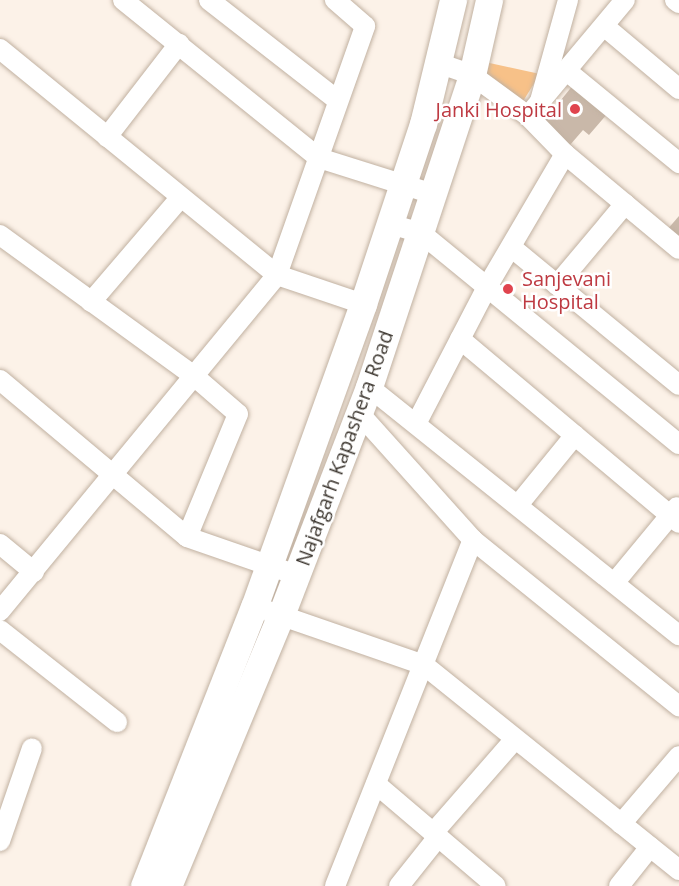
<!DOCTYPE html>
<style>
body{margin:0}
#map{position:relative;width:679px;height:886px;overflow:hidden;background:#fcf2e8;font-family:"Open Sans",sans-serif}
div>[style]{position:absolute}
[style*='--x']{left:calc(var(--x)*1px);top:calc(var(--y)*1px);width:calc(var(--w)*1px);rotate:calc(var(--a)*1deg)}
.green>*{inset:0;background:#f7c188}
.building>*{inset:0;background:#c9b8a9}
.roads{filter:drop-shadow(0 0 2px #c1b1a1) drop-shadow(0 0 2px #c1b1a1)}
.street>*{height:20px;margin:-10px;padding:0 10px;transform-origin:10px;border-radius:10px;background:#fff}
.secondary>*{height:27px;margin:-13.5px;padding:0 13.5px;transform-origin:13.5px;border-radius:13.5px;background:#fff}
.dots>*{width:16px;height:16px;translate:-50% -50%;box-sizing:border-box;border:3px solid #fff;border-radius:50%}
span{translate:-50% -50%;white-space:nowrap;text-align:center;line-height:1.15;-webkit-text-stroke:5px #fff;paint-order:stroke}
.health-label{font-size:20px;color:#be3a42}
.right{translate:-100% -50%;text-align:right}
.left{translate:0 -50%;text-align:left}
.street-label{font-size:20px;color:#3f3932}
</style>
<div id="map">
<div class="green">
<div style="clip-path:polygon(485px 62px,540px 74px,520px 106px,481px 81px)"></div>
</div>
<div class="building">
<div style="clip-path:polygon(574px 84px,608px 113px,589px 135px,583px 130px,570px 145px,543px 122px)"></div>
<div style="clip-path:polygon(679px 216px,679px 243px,666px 231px)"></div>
</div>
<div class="roads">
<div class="street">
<div style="--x:123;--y:0;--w:252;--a:38.9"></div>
<div style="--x:319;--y:158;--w:120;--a:17.5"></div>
<div style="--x:209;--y:0;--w:162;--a:38"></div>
<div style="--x:675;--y:0;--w:5;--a:37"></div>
<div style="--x:604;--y:26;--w:98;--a:40"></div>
<div style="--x:0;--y:49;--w:357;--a:39.2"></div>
<div style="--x:277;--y:275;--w:264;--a:-70.5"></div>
<div style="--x:365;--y:26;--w:40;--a:-139"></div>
<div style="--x:438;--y:63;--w:36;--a:19"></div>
<div style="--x:472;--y:75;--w:69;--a:36.2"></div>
<div style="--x:528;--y:116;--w:53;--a:45.8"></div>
<div style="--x:565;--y:154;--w:148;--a:39.8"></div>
<div style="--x:568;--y:72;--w:144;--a:39.3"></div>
<div style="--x:540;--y:101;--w:105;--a:-74.5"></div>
<div style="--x:528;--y:116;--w:151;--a:-50.1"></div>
<div style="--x:107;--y:137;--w:118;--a:-52.3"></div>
<div style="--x:390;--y:224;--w:32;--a:16"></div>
<div style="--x:421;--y:233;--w:333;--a:39.3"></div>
<div style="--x:0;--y:235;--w:240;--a:36"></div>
<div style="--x:194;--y:376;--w:58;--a:40.8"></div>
<div style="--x:238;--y:414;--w:133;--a:112.5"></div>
<div style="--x:511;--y:247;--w:217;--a:39.4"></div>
<div style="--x:557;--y:285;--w:106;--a:-50"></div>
<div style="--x:91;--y:302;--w:138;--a:-49.4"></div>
<div style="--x:460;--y:339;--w:286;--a:40"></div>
<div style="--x:0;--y:380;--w:244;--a:40"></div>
<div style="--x:187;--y:537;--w:116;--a:19.1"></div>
<div style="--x:369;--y:387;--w:397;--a:38.7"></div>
<div style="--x:359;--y:413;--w:171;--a:48.1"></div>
<div style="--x:473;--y:540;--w:265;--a:38.9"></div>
<div style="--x:416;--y:424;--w:154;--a:-62.6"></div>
<div style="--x:487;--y:287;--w:154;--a:-59.6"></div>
<div style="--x:518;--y:505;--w:90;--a:-50.8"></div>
<div style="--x:0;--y:544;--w:44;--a:39.5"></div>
<div style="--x:615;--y:582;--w:97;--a:-50.4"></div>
<div style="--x:0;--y:611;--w:435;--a:-50.5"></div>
<div style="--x:277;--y:275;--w:91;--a:18.6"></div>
<div style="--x:268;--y:611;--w:165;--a:19.1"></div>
<div style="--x:424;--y:665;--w:327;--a:38.8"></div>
<div style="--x:0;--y:630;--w:149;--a:38.2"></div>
<div style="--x:376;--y:784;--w:157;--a:40.4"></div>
<div style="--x:621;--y:824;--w:89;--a:-49.5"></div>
<div style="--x:433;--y:833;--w:125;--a:-48.9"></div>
<div style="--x:0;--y:841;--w:98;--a:-71"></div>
<div style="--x:335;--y:886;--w:373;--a:-68.3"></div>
<div style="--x:399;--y:886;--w:63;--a:-51.5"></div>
<div style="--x:619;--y:886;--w:50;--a:-51.5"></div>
</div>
<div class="secondary">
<div style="--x:144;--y:886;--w:300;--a:-68.5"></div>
<div style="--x:254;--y:607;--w:322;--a:-70.2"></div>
<div style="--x:363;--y:304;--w:190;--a:-71.6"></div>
<div style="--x:423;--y:124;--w:128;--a:-76.4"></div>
<div style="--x:168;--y:886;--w:294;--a:-67.4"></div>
<div style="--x:281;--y:615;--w:244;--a:-68.9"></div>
<div style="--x:369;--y:387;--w:329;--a:-71.7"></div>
<div style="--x:472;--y:75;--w:77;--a:-77.2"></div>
</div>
</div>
<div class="dots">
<div style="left:575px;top:109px;background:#e0444e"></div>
<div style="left:508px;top:289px;background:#e0444e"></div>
</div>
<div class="health-label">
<span class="right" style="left:562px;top:109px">Janki Hospital</span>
<span class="left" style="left:522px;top:290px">Sanjevani<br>Hospital</span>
</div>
<div class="street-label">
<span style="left:344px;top:448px;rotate:-70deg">Najafgarh Kapashera Road</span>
</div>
</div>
